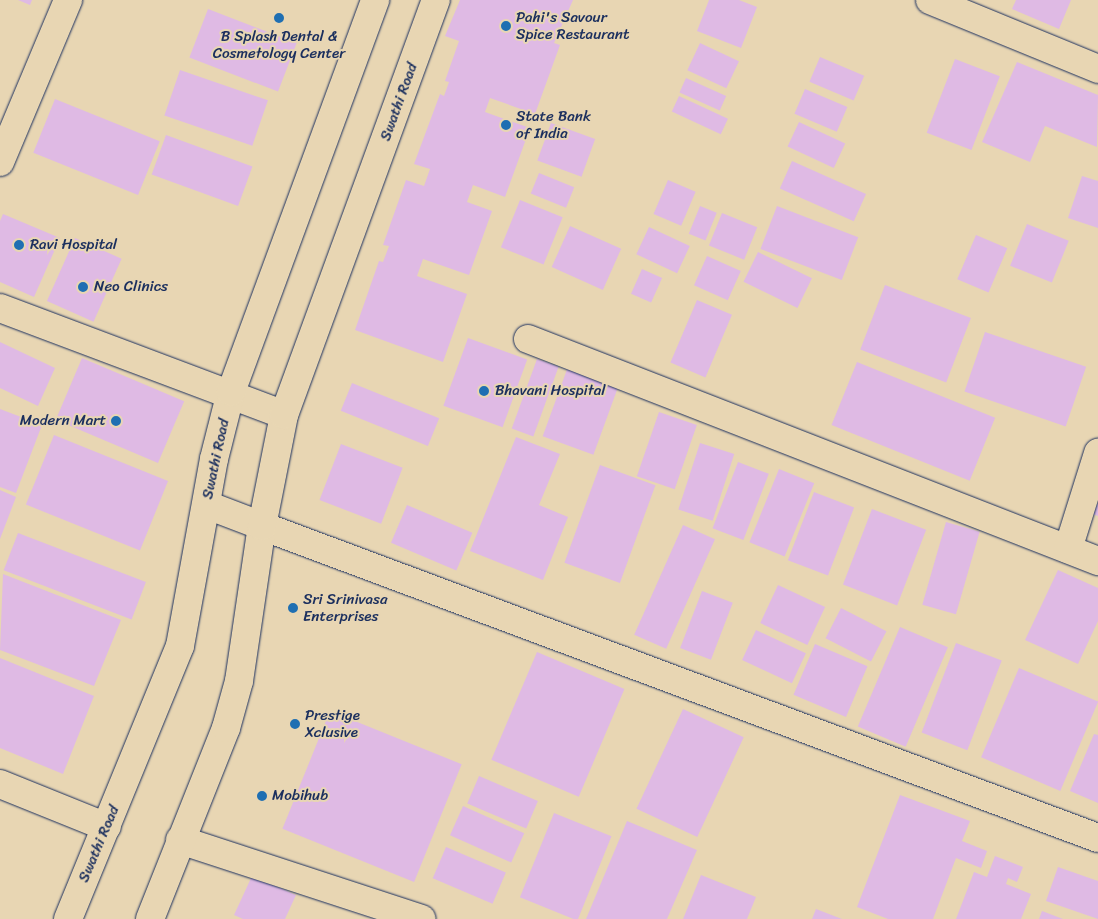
<!DOCTYPE html>
<style>
body{margin:0}
#map{position:relative;width:1098px;height:919px;overflow:hidden;background:#e8d6b3;font-family:Sriracha,sans-serif}
div>[style]{position:absolute}
[style*='--x']{left:calc(var(--x)*1px);top:calc(var(--y)*1px);width:calc(var(--w)*1px);rotate:calc(var(--a)*1deg)}
.building>*{inset:0;background:#dfbae4;transform-origin:0 0}
.roads{filter:drop-shadow(0 0 1px #1b2f5e) drop-shadow(0 0 1px #1b2f5e)}
.minor>*{height:28px;margin:-14px;padding:0 14px;transform-origin:14px;border-radius:14px;background:#e8d6b3}
.tertiary>*{height:28px;margin:-14px;padding:0 14px;transform-origin:14px;border-radius:14px;background:#e8d6b3}
.dots>*{width:14px;height:14px;translate:-50% -50%;box-sizing:border-box;border:2px solid #e8d6b3;border-radius:50%}
span{translate:-50% -50%;white-space:nowrap;text-align:center;line-height:1.15;-webkit-text-stroke:4px #e8d6b3;paint-order:stroke}
.poi-label{font-size:15px;color:#1b2f5e}
.left{translate:0 -50%;text-align:left}
.right{translate:-100% -50%;text-align:right}
.street-label{font-size:15px;color:#1b2f5e}
</style>
<div id="map">
<div class="building">
<div style="clip-path:polygon(18px 0,32px 0,30px 5px)"></div>
<div style="clip-path:polygon(460px 0,573px 0,554px 43px,560px 45px,535px 114px,490px 98px,485px 112px,530px 128px,505px 197px,473px 185px,467px 202px,492px 211px,469px 275px,423px 259px,417px 276px,467px 294px,443px 362px,355px 330px,379px 261px,383px 262px,389px 246px,383px 245px,406px 180px,424px 186px,430px 169px,414px 164px,440px 94px,444px 96px,449px 82px,445px 81px,459px 41px,445px 36px)"></div>
<div style="clip-path:polygon(709px 0,739px 0,757px 7px,741px 48px,697px 31px)"></div>
<div style="clip-path:polygon(1016px 0,1071px 0,1059px 29px,1012px 9px)"></div>
<div style="left:208px;top:9px;width:95px;height:52px;rotate:21deg"></div>
<div style="left:700px;top:43px;width:43px;height:30px;rotate:25deg"></div>
<div style="left:820px;top:57px;width:48px;height:27px;rotate:23deg"></div>
<div style="left:955px;top:59px;width:48px;height:79px;rotate:21deg"></div>
<div style="clip-path:polygon(1017px 62px,1098px 95px,1097px 147px,1045px 126px,1030px 162px,982px 142px)"></div>
<div style="left:180px;top:70px;width:93px;height:48px;rotate:19deg"></div>
<div style="left:686px;top:78px;width:44px;height:16px;rotate:24deg"></div>
<div style="left:805px;top:89px;width:46px;height:27px;rotate:23deg"></div>
<div style="left:679px;top:96px;width:54px;height:17px;rotate:25deg"></div>
<div style="left:55px;top:99px;width:113px;height:58px;rotate:22deg"></div>
<div style="left:799px;top:122px;width:51px;height:27px;rotate:25deg"></div>
<div style="left:551px;top:123px;width:47px;height:40px;rotate:20deg"></div>
<div style="left:166px;top:135px;width:92px;height:42px;rotate:20deg"></div>
<div style="left:792px;top:161px;width:81px;height:30px;rotate:24deg"></div>
<div style="left:539px;top:173px;width:38px;height:22px;rotate:22deg"></div>
<div style="clip-path:polygon(1082px 176px,1098px 181px,1098px 228px,1068px 218px)"></div>
<div style="left:668px;top:180px;width:30px;height:37px;rotate:23deg"></div>
<div style="left:520px;top:200px;width:46px;height:51px;rotate:22deg"></div>
<div style="left:700px;top:206px;width:18px;height:30px;rotate:22deg"></div>
<div style="left:777px;top:206px;width:87px;height:46px;rotate:21deg"></div>
<div style="left:722px;top:213px;width:38px;height:35px;rotate:22deg"></div>
<div style="clip-path:polygon(3px 214px,60px 238px,34px 297px,0 282px,0 221px)"></div>
<div style="left:1027px;top:224px;width:45px;height:45px;rotate:22deg"></div>
<div style="left:570px;top:226px;width:56px;height:45px;rotate:24deg"></div>
<div style="left:649px;top:227px;width:45px;height:30px;rotate:25deg"></div>
<div style="left:976px;top:235px;width:34px;height:48px;rotate:23deg"></div>
<div style="left:75px;top:238px;width:51px;height:69px;rotate:24deg"></div>
<div style="left:758px;top:252px;width:60px;height:33px;rotate:26deg"></div>
<div style="left:707px;top:256px;width:37px;height:32px;rotate:24deg"></div>
<div style="left:642px;top:269px;width:22px;height:27px;rotate:24deg"></div>
<div style="left:885px;top:285px;width:92px;height:69px;rotate:21deg"></div>
<div style="left:697px;top:300px;width:38px;height:68px;rotate:23deg"></div>
<div style="left:985px;top:332px;width:107px;height:63px;rotate:19deg"></div>
<div style="left:468px;top:338px;width:63px;height:72px;rotate:20deg"></div>
<div style="clip-path:polygon(0 342px,55px 368px,38px 406px,0 388px)"></div>
<div style="left:82px;top:358px;width:111px;height:67px;rotate:23deg"></div>
<div style="left:537px;top:359px;width:23px;height:74px;rotate:20deg"></div>
<div style="left:857px;top:362px;width:149px;height:68px;rotate:22deg"></div>
<div style="left:569px;top:364px;width:54px;height:77px;rotate:20deg"></div>
<div style="left:352px;top:383px;width:94px;height:30px;rotate:22deg"></div>
<div style="clip-path:polygon(0 409px,42px 425px,16px 493px,0 487px)"></div>
<div style="left:659px;top:412px;width:40px;height:68px;rotate:19deg"></div>
<div style="left:54px;top:435px;width:123px;height:75px;rotate:22deg"></div>
<div style="clip-path:polygon(516px 437px,560px 454px,539px 505px,568px 517px,543px 580px,470px 551px)"></div>
<div style="left:700px;top:443px;width:36px;height:70px;rotate:18deg"></div>
<div style="left:341px;top:444px;width:66px;height:60px;rotate:21deg"></div>
<div style="left:738px;top:462px;width:33px;height:71px;rotate:21deg"></div>
<div style="left:600px;top:465px;width:59px;height:104px;rotate:20deg"></div>
<div style="left:779px;top:469px;width:38px;height:79px;rotate:22deg"></div>
<div style="clip-path:polygon(0 490px,16px 497px,0 539px)"></div>
<div style="left:814px;top:492px;width:43px;height:73px;rotate:21deg"></div>
<div style="clip-path:polygon(1098px 503px,1098px 516px,1093px 514px)"></div>
<div style="left:407px;top:505px;width:71px;height:41px;rotate:23deg"></div>
<div style="left:872px;top:509px;width:58px;height:81px;rotate:21deg"></div>
<div style="left:946px;top:522px;width:35px;height:86px;rotate:16deg"></div>
<div style="left:683px;top:525px;width:35px;height:120px;rotate:24deg"></div>
<div style="left:18px;top:533px;width:137px;height:40px;rotate:21deg"></div>
<div style="clip-path:polygon(1058px 570px,1098px 588px,1098px 621px,1078px 664px,1025px 640px)"></div>
<div style="clip-path:polygon(3px 574px,121px 620px,94px 686px,0 650px)"></div>
<div style="left:778px;top:585px;width:52px;height:42px;rotate:25deg"></div>
<div style="left:702px;top:591px;width:33px;height:61px;rotate:21deg"></div>
<div style="left:841px;top:608px;width:51px;height:34px;rotate:27deg"></div>
<div style="left:900px;top:627px;width:52px;height:108px;rotate:23deg"></div>
<div style="left:756px;top:630px;width:55px;height:33px;rotate:25deg"></div>
<div style="left:956px;top:643px;width:49px;height:96px;rotate:21deg"></div>
<div style="left:815px;top:644px;width:57px;height:55px;rotate:23deg"></div>
<div style="left:537px;top:652px;width:95px;height:117px;rotate:23deg"></div>
<div style="clip-path:polygon(0 658px,94px 696px,63px 774px,0 748px)"></div>
<div style="left:1019px;top:668px;width:86px;height:97px;rotate:23deg"></div>
<div style="left:683px;top:709px;width:67px;height:110px;rotate:25deg"></div>
<div style="left:330px;top:711px;width:142px;height:127px;rotate:22deg"></div>
<div style="clip-path:polygon(1094px 734px,1098px 735px,1098px 803px,1070px 791px)"></div>
<div style="left:479px;top:776px;width:64px;height:30px;rotate:23deg"></div>
<div style="clip-path:polygon(900px 795px,970px 821px,962px 841px,987px 851px,981px 868px,956px 858px,933px 919px,888px 919px,857px 907px)"></div>
<div style="left:463px;top:806px;width:67px;height:32px;rotate:24deg"></div>
<div style="left:554px;top:813px;width:62px;height:91px;rotate:22deg"></div>
<div style="clip-path:polygon(627px 821px,697px 850px,667px 919px,586px 919px)"></div>
<div style="left:446px;top:847px;width:65px;height:34px;rotate:23deg"></div>
<div style="clip-path:polygon(995px 856px,1023px 867px,1017px 882px,1008px 878px,1006px 884px,1031px 894px,1021px 919px,956px 919px,974px 872px,987px 877px)"></div>
<div style="clip-path:polygon(1058px 867px,1098px 881px,1098px 919px,1046px 901px)"></div>
<div style="clip-path:polygon(701px 875px,756px 897px,747px 919px,683px 919px)"></div>
<div style="clip-path:polygon(252px 876px,296px 895px,285px 919px,243px 919px,234px 915px)"></div>
<div style="clip-path:polygon(816px 909px,842px 919px,812px 919px)"></div>
<div style="clip-path:polygon(1042px 911px,1063px 919px,1039px 919px)"></div>
</div>
<div class="roads">
<div class="minor">
<div style="--x:930;--y:0;--w:182;--a:22.3"></div>
<div style="--x:0;--y:162;--w:176;--a:-67.2"></div>
<div style="--x:0;--y:308;--w:303;--a:20.6"></div>
<div style="--x:528;--y:339;--w:612;--a:21.28"></div>
<div style="--x:207;--y:505;--w:59;--a:20.9"></div>
<div style="--x:1068;--y:549;--w:101;--a:-72.6"></div>
<div style="--x:180;--y:840;--w:254;--a:18.1"></div>
</div>
<div class="tertiary">
<div style="--x:262;--y:526;--w:892;--a:20.47"></div>
<div style="--x:0;--y:784;--w:115;--a:21.9"></div>
<div style="--x:68;--y:919;--w:295;--a:-67.7"></div>
<div style="--x:180;--y:646;--w:190;--a:-79.7"></div>
<div style="--x:214;--y:459;--w:69;--a:-75.8"></div>
<div style="--x:231;--y:392;--w:418;--a:-69.8"></div>
<div style="--x:150;--y:919;--w:206;--a:-68.3"></div>
<div style="--x:226;--y:728;--w:49;--a:-74.5"></div>
<div style="--x:239;--y:681;--w:157;--a:-81.6"></div>
<div style="--x:262;--y:526;--w:113;--a:-78.8"></div>
<div style="--x:284;--y:415;--w:442;--a:-69.9"></div>
</div>
</div>
<div class="dots">
<div style="left:279px;top:18px;background:#1f6fb2"></div>
<div style="left:506px;top:26px;background:#1f6fb2"></div>
<div style="left:506px;top:125px;background:#1f6fb2"></div>
<div style="left:19px;top:245px;background:#1f6fb2"></div>
<div style="left:83px;top:287px;background:#1f6fb2"></div>
<div style="left:484px;top:391px;background:#1f6fb2"></div>
<div style="left:116px;top:421px;background:#1f6fb2"></div>
<div style="left:293px;top:608px;background:#1f6fb2"></div>
<div style="left:295px;top:724px;background:#1f6fb2"></div>
<div style="left:262px;top:796px;background:#1f6fb2"></div>
</div>
<div class="poi-label">
<span class="left" style="left:516px;top:26px">Pahi's Savour<br>Spice Restaurant</span>
<span style="left:279px;top:45px">B Splash Dental &amp;<br>Cosmetology Center</span>
<span class="left" style="left:516px;top:125px">State Bank<br>of India</span>
<span class="left" style="left:30px;top:245px">Ravi Hospital</span>
<span class="left" style="left:94px;top:287px">Neo Clinics</span>
<span class="left" style="left:495px;top:391px">Bhavani Hospital</span>
<span class="right" style="left:106px;top:421px">Modern Mart</span>
<span class="left" style="left:303px;top:608px">Sri Srinivasa<br>Enterprises</span>
<span class="left" style="left:305px;top:724px">Prestige<br>Xclusive</span>
<span class="left" style="left:272px;top:796px">Mobihub</span>
</div>
<div class="street-label">
<span style="left:399px;top:102px;rotate:-70deg">Swathi Road</span>
<span style="left:216px;top:459px;rotate:-78deg">Swathi Road</span>
<span style="left:99px;top:844px;rotate:-67deg">Swathi Road</span>
</div>
</div>
